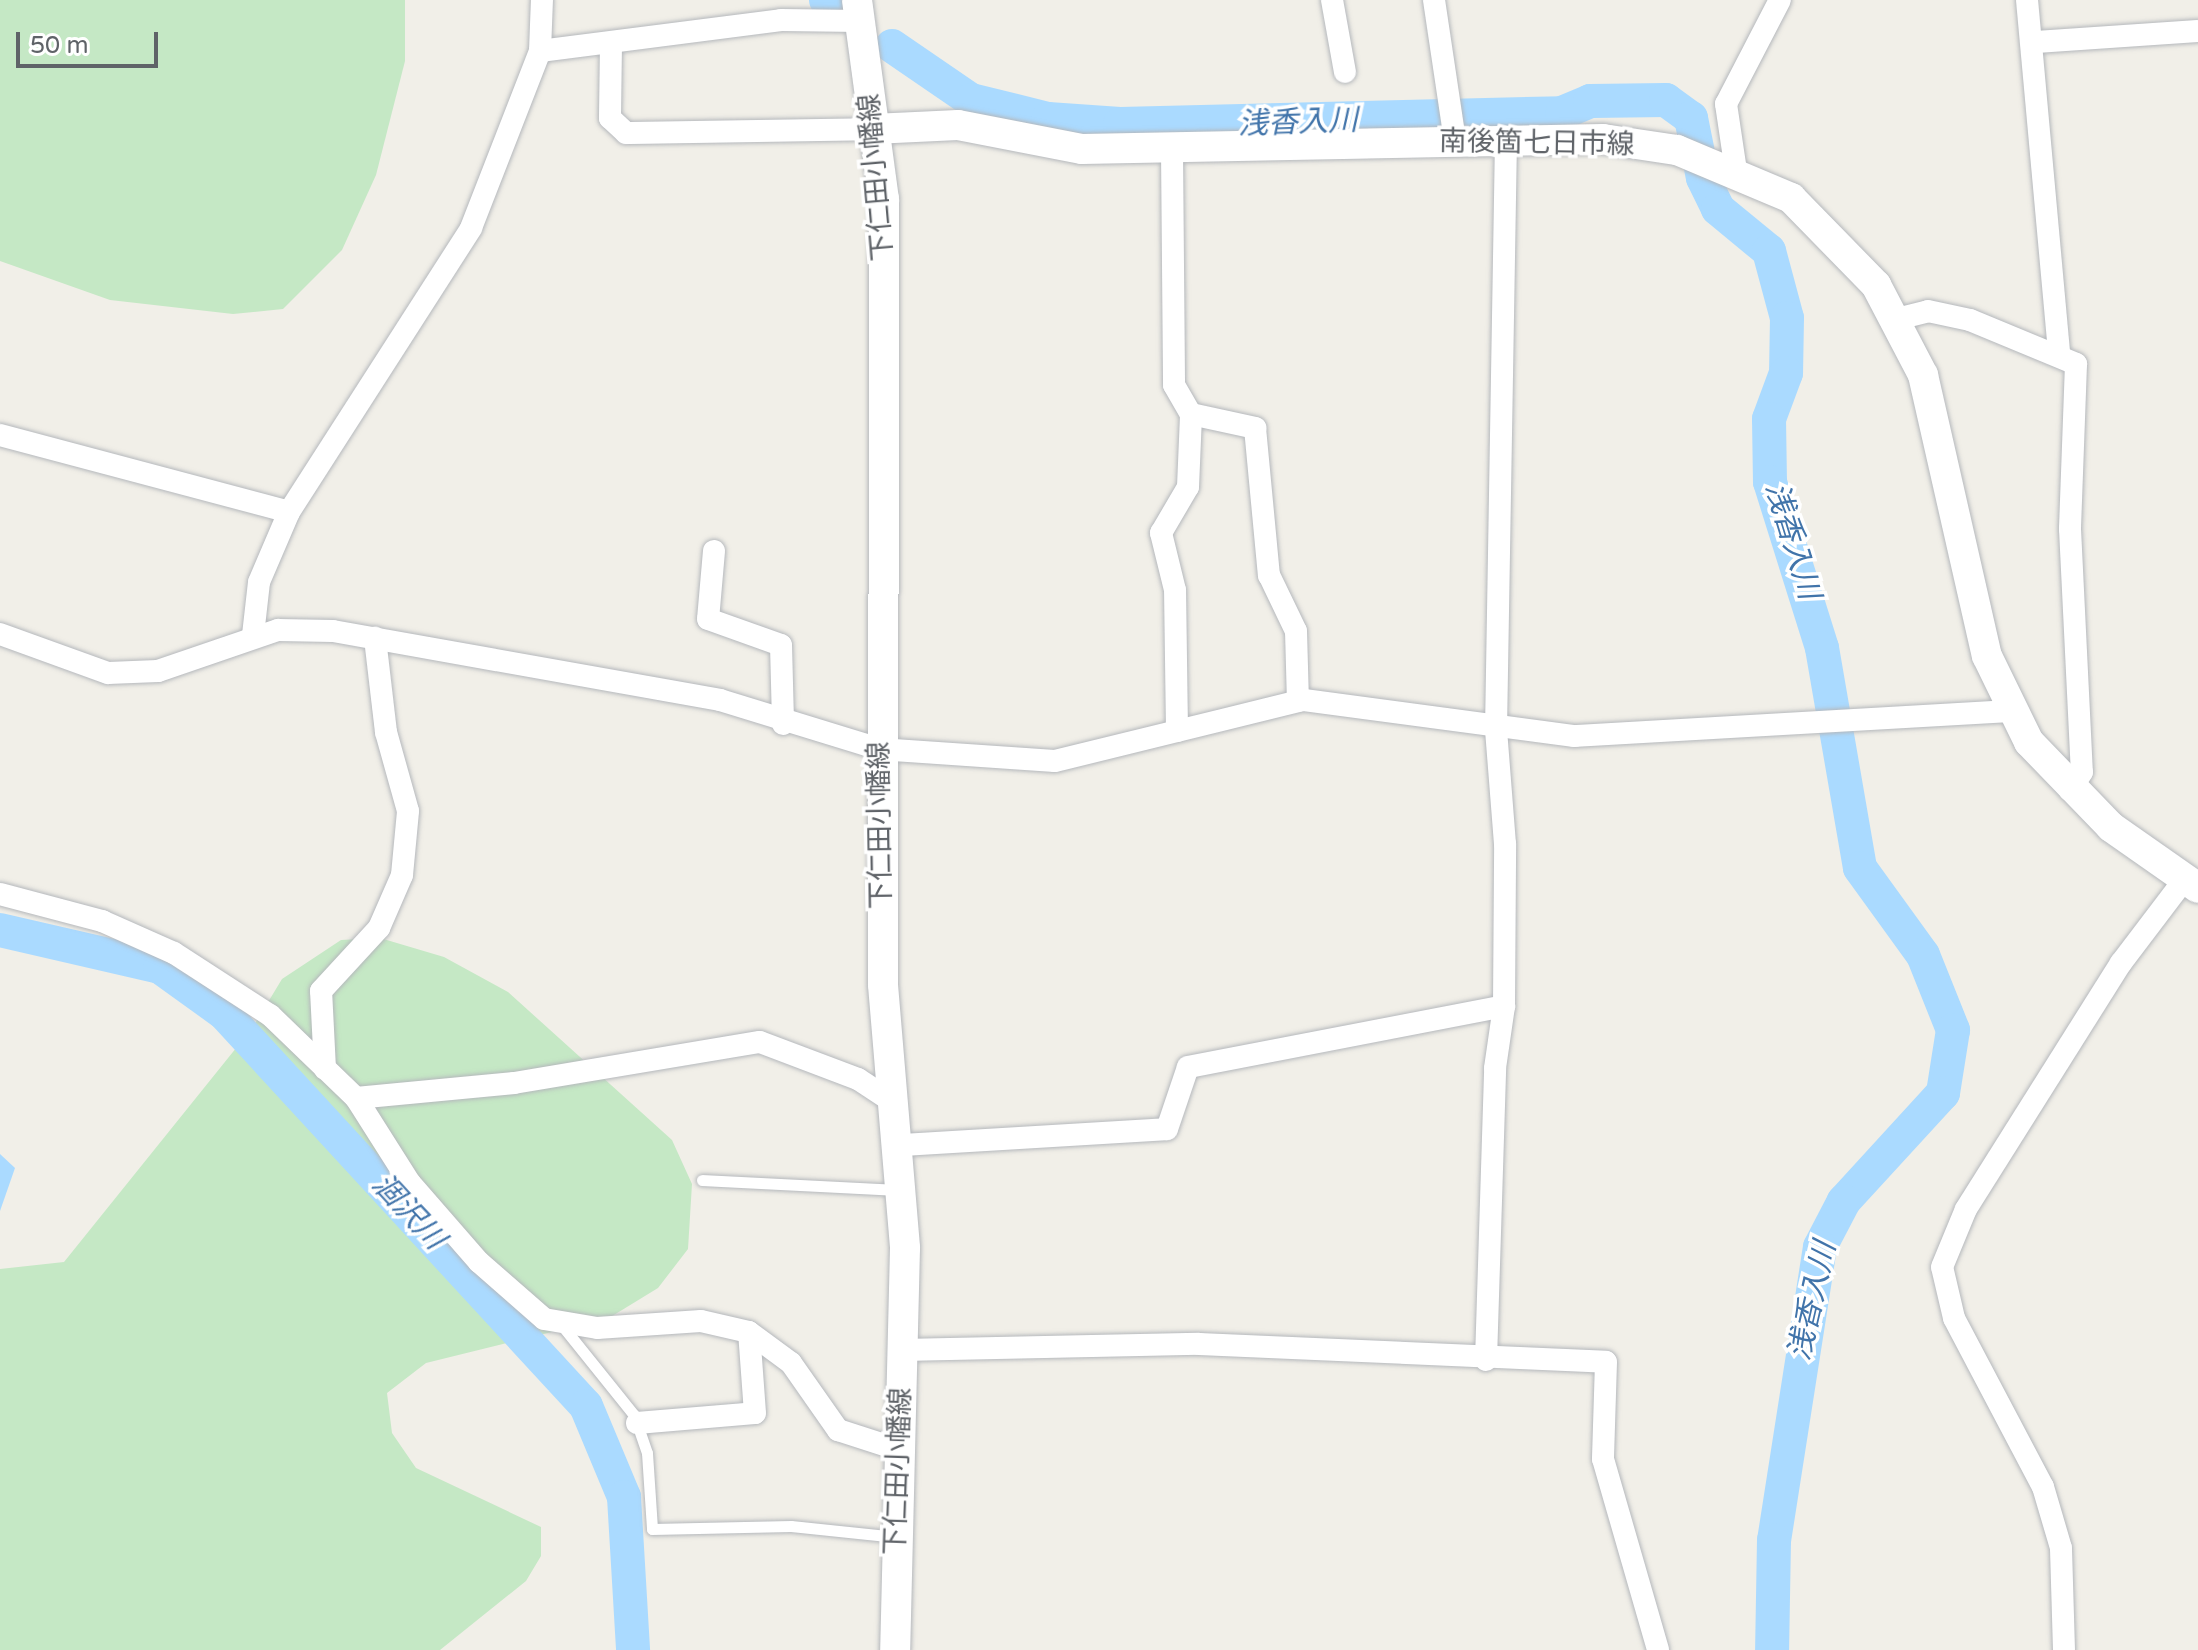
<!DOCTYPE html>
<meta charset="utf-8">
<style>
body{margin:0}
#map{position:relative;width:2198px;height:1650px;overflow:hidden;background:#f1efe8;font-family:"Varela Round","Noto Sans JP",sans-serif}
div>[style]{position:absolute}
[style*='--x']{left:calc(var(--x)*1px);top:calc(var(--y)*1px);width:calc(var(--w)*1px);rotate:calc(var(--a)*1deg)}
.green>*{inset:0;background:#c5e8c5}
.water>*{inset:0;background:#aadaff}
.river>*{height:34px;margin:-17px;padding:0 17px;transform-origin:17px;border-radius:17px;background:#aadaff}
.roads{filter:drop-shadow(0 0 2px #b5b8bc) drop-shadow(0 0 2px #b5b8bc)}
.service>*{height:11px;margin:-5.5px;padding:0 5.5px;transform-origin:5.5px;border-radius:5.5px;background:#fff}
.minor>*{height:22px;margin:-11px;padding:0 11px;transform-origin:11px;border-radius:11px;background:#fff}
.secondary>*{height:30px;margin:-15px;padding:0 15px;transform-origin:15px;border-radius:15px;background:#fff}
span{translate:-50% -50%;white-space:nowrap;text-align:center;line-height:1.15;-webkit-text-stroke:7px #fff;paint-order:stroke}
.street-label{font-size:28px;color:#5f6368}
.water-label{font-size:30px;color:#4174aa;font-style:italic}
.scale{position:absolute;left:16px;top:32px;width:142px;height:36px;box-sizing:border-box;border:4px solid #5f6368;border-top:0;padding-left:10px;font-size:24px;line-height:28px;white-space:nowrap;color:#5f6368;-webkit-text-stroke:6px #fff;paint-order:stroke}
</style>
<div id="map">
<div class="green">
<div style="clip-path:polygon(0 0,405px 0,405px 61px,376px 175px,342px 250px,283px 309px,233px 314px,110px 300px,0 261px)"></div>
<div style="clip-path:polygon(380px 938px,444px 957px,508px 992px,672px 1140px,692px 1184px,688px 1249px,658px 1288px,609px 1318px,426px 1363px,387px 1393px,392px 1433px,416px 1468px,541px 1527px,541px 1556px,526px 1581px,440px 1650px,0 1650px,0 1269px,64px 1262px,253px 1027px,282px 979px,341px 940px)"></div>
</div>
<div class="water">
<div style="clip-path:polygon(0 1154px,15px 1168px,0 1211px)"></div>
</div>
<div class="river">
<div style="--x:826;--y:0;--w:7;--a:34"></div>
<div style="--x:892;--y:46;--w:96;--a:34.4"></div>
<div style="--x:971;--y:100;--w:79;--a:13.9"></div>
<div style="--x:1048;--y:119;--w:72;--a:4"></div>
<div style="--x:1120;--y:124;--w:442;--a:-1.4"></div>
<div style="--x:1562;--y:113;--w:30;--a:-23"></div>
<div style="--x:1590;--y:101;--w:76;--a:-0.8"></div>
<div style="--x:1666;--y:100;--w:31;--a:36"></div>
<div style="--x:1691;--y:118;--w:61;--a:78.7"></div>
<div style="--x:1703;--y:178;--w:34;--a:64"></div>
<div style="--x:1718;--y:209;--w:66;--a:39.5"></div>
<div style="--x:1769;--y:251;--w:69;--a:75"></div>
<div style="--x:1787;--y:318;--w:55;--a:91"></div>
<div style="--x:1786;--y:373;--w:49;--a:110.3"></div>
<div style="--x:1769;--y:419;--w:63;--a:89.1"></div>
<div style="--x:1770;--y:482;--w:174;--a:72.6"></div>
<div style="--x:1822;--y:648;--w:223;--a:80.2"></div>
<div style="--x:1860;--y:868;--w:107;--a:54.1"></div>
<div style="--x:1923;--y:955;--w:81;--a:68.2"></div>
<div style="--x:1953;--y:1030;--w:64;--a:99"></div>
<div style="--x:1943;--y:1093;--w:147;--a:132.5"></div>
<div style="--x:1844;--y:1201;--w:52;--a:117.6"></div>
<div style="--x:1820;--y:1247;--w:297;--a:98.9"></div>
<div style="--x:1774;--y:1540;--w:110;--a:91"></div>
<div style="--x:0;--y:930;--w:164;--a:13"></div>
<div style="--x:160;--y:967;--w:79;--a:35.7"></div>
<div style="--x:224;--y:1013;--w:534;--a:47.35"></div>
<div style="--x:586;--y:1406;--w:99;--a:67.3"></div>
<div style="--x:624;--y:1497;--w:153;--a:86.6"></div>
</div>
<div class="roads">
<div class="service">
<div style="--x:702;--y:1180;--w:196;--a:2.9"></div>
<div style="--x:560;--y:1323;--w:118;--a:51.2"></div>
<div style="--x:634;--y:1415;--w:40;--a:71.1"></div>
<div style="--x:647;--y:1453;--w:76;--a:86.2"></div>
<div style="--x:652;--y:1529;--w:139;--a:-1.2"></div>
<div style="--x:791;--y:1526;--w:106;--a:6"></div>
</div>
<div class="minor">
<div style="--x:1332;--y:0;--w:73;--a:79.8"></div>
<div style="--x:1434;--y:0;--w:142;--a:81.5"></div>
<div style="--x:2027;--y:0;--w:353;--a:84.8"></div>
<div style="--x:2036;--y:42;--w:162;--a:-3.9"></div>
<div style="--x:611;--y:44;--w:74;--a:90.8"></div>
<div style="--x:610;--y:118;--w:22;--a:43"></div>
<div style="--x:626;--y:133;--w:247;--a:-0.9"></div>
<div style="--x:540;--y:51;--w:243;--a:-7.3"></div>
<div style="--x:781;--y:20;--w:79;--a:0.7"></div>
<div style="--x:1172;--y:150;--w:235;--a:89.5"></div>
<div style="--x:1174;--y:385;--w:34;--a:60"></div>
<div style="--x:1191;--y:414;--w:66;--a:12.3"></div>
<div style="--x:1255;--y:428;--w:148;--a:84.6"></div>
<div style="--x:1269;--y:575;--w:62;--a:64.3"></div>
<div style="--x:1296;--y:631;--w:70;--a:88.4"></div>
<div style="--x:1736;--y:171;--w:68;--a:-98.5"></div>
<div style="--x:1726;--y:104;--w:117;--a:-62.6"></div>
<div style="--x:1897;--y:319;--w:32;--a:-14"></div>
<div style="--x:1928;--y:311;--w:43;--a:12.1"></div>
<div style="--x:1970;--y:320;--w:115;--a:22.5"></div>
<div style="--x:2076;--y:364;--w:165;--a:92.1"></div>
<div style="--x:2070;--y:529;--w:243;--a:87.2"></div>
<div style="--x:2082;--y:772;--w:22;--a:124"></div>
<div style="--x:0;--y:435;--w:299;--a:14.9"></div>
<div style="--x:714;--y:551;--w:68;--a:95"></div>
<div style="--x:708;--y:619;--w:77;--a:19.6"></div>
<div style="--x:781;--y:645;--w:79;--a:88.5"></div>
<div style="--x:0;--y:634;--w:115;--a:19.9"></div>
<div style="--x:108;--y:673;--w:50;--a:-2.3"></div>
<div style="--x:158;--y:671;--w:127;--a:-18.9"></div>
<div style="--x:278;--y:630;--w:55;--a:1"></div>
<div style="--x:333;--y:631;--w:393;--a:10.1"></div>
<div style="--x:720;--y:700;--w:166;--a:17.1"></div>
<div style="--x:879;--y:749;--w:176;--a:3.9"></div>
<div style="--x:1055;--y:761;--w:256;--a:-13.8"></div>
<div style="--x:1304;--y:700;--w:273;--a:7.6"></div>
<div style="--x:1575;--y:736;--w:438;--a:-3.3"></div>
<div style="--x:253;--y:635;--w:53;--a:-83.5"></div>
<div style="--x:259;--y:582;--w:76;--a:-66.8"></div>
<div style="--x:289;--y:512;--w:337;--a:-57.3"></div>
<div style="--x:471;--y:228;--w:190;--a:-68.7"></div>
<div style="--x:540;--y:51;--w:51;--a:-87.8"></div>
<div style="--x:1177;--y:731;--w:141;--a:-90.8"></div>
<div style="--x:1175;--y:590;--w:59;--a:-103.8"></div>
<div style="--x:1161;--y:533;--w:53;--a:-59.6"></div>
<div style="--x:1188;--y:487;--w:73;--a:-87.6"></div>
<div style="--x:0;--y:894;--w:106;--a:14.8"></div>
<div style="--x:102;--y:921;--w:79;--a:24"></div>
<div style="--x:174;--y:953;--w:114;--a:32.9"></div>
<div style="--x:270;--y:1015;--w:120;--a:44"></div>
<div style="--x:356;--y:1098;--w:101;--a:57.6"></div>
<div style="--x:410;--y:1183;--w:105;--a:48.9"></div>
<div style="--x:479;--y:1262;--w:86;--a:41.2"></div>
<div style="--x:544;--y:1319;--w:54;--a:9.6"></div>
<div style="--x:597;--y:1328;--w:104;--a:-3.9"></div>
<div style="--x:701;--y:1321;--w:49;--a:12.9"></div>
<div style="--x:749;--y:1332;--w:52;--a:36.4"></div>
<div style="--x:791;--y:1363;--w:82;--a:55"></div>
<div style="--x:838;--y:1430;--w:65;--a:17.9"></div>
<div style="--x:325;--y:1069;--w:78;--a:-92.9"></div>
<div style="--x:321;--y:991;--w:86;--a:-47.4"></div>
<div style="--x:379;--y:928;--w:58;--a:-66.5"></div>
<div style="--x:402;--y:875;--w:64;--a:-84.6"></div>
<div style="--x:408;--y:811;--w:82;--a:-105.6"></div>
<div style="--x:386;--y:732;--w:95;--a:-96.7"></div>
<div style="--x:356;--y:1098;--w:159;--a:-5.4"></div>
<div style="--x:514;--y:1083;--w:249;--a:-9.5"></div>
<div style="--x:760;--y:1042;--w:105;--a:20.7"></div>
<div style="--x:858;--y:1079;--w:45;--a:33.3"></div>
<div style="--x:901;--y:1145;--w:266;--a:-3.4"></div>
<div style="--x:1167;--y:1129;--w:65;--a:-71.3"></div>
<div style="--x:1188;--y:1067;--w:322;--a:-10.9"></div>
<div style="--x:902;--y:1350;--w:297;--a:-1.2"></div>
<div style="--x:1199;--y:1344;--w:407;--a:2.5"></div>
<div style="--x:1606;--y:1362;--w:97;--a:91.8"></div>
<div style="--x:1603;--y:1459;--w:199;--a:73.9"></div>
<div style="--x:1486;--y:1360;--w:292;--a:-88.2"></div>
<div style="--x:1495;--y:1068;--w:63;--a:-81.7"></div>
<div style="--x:1504;--y:1006;--w:162;--a:-89.6"></div>
<div style="--x:1505;--y:844;--w:114;--a:-94.5"></div>
<div style="--x:1496;--y:730;--w:591;--a:-89.03"></div>
<div style="--x:637;--y:1423;--w:118;--a:-4.8"></div>
<div style="--x:755;--y:1413;--w:81;--a:-94.2"></div>
<div style="--x:2064;--y:1650;--w:102;--a:-91.7"></div>
<div style="--x:2061;--y:1548;--w:64;--a:-106.4"></div>
<div style="--x:2043;--y:1487;--w:191;--a:-117.8"></div>
<div style="--x:1954;--y:1318;--w:52;--a:-103.2"></div>
<div style="--x:1942;--y:1267;--w:63;--a:-67.5"></div>
<div style="--x:1966;--y:1209;--w:291;--a:-57.8"></div>
<div style="--x:2121;--y:963;--w:104;--a:-52.8"></div>
</div>
<div class="secondary">
<div style="--x:857;--y:0;--w:201;--a:82.3"></div>
<div style="--x:884;--y:199;--w:786;--a:90.07"></div>
<div style="--x:883;--y:985;--w:264;--a:85.2"></div>
<div style="--x:905;--y:1248;--w:402;--a:91.4"></div>
<div style="--x:873;--y:129;--w:85;--a:-2.7"></div>
<div style="--x:958;--y:125;--w:126;--a:11"></div>
<div style="--x:1082;--y:149;--w:521;--a:-1.1"></div>
<div style="--x:1603;--y:139;--w:75;--a:8.5"></div>
<div style="--x:1677;--y:150;--w:124;--a:22.8"></div>
<div style="--x:1791;--y:198;--w:122;--a:45.7"></div>
<div style="--x:1876;--y:285;--w:102;--a:62.4"></div>
<div style="--x:1923;--y:375;--w:288;--a:77.2"></div>
<div style="--x:1987;--y:656;--w:96;--a:64"></div>
<div style="--x:2029;--y:742;--w:118;--a:46"></div>
<div style="--x:2111;--y:827;--w:106;--a:35"></div>
</div>
</div>
<div class="street-label">
<span style="left:1537px;top:143px;rotate:1deg">南後箇七日市線</span>
<span style="left:876px;top:177px;rotate:-95deg">下仁田小幡線</span>
<span style="left:880px;top:825px;rotate:-91deg">下仁田小幡線</span>
<span style="left:898px;top:1471px;rotate:-88deg">下仁田小幡線</span>
</div>
<div class="water-label">
<span style="left:1298px;top:123px;rotate:-2deg">浅香入川</span>
<span style="left:1792px;top:541px;rotate:73deg">浅香入川</span>
<span style="left:408px;top:1212px;rotate:47deg">涸沢川</span>
<span style="left:1813px;top:1301px;rotate:-77deg">浅香入川</span>
</div>
<div class="scale">50 m</div>
</div>
